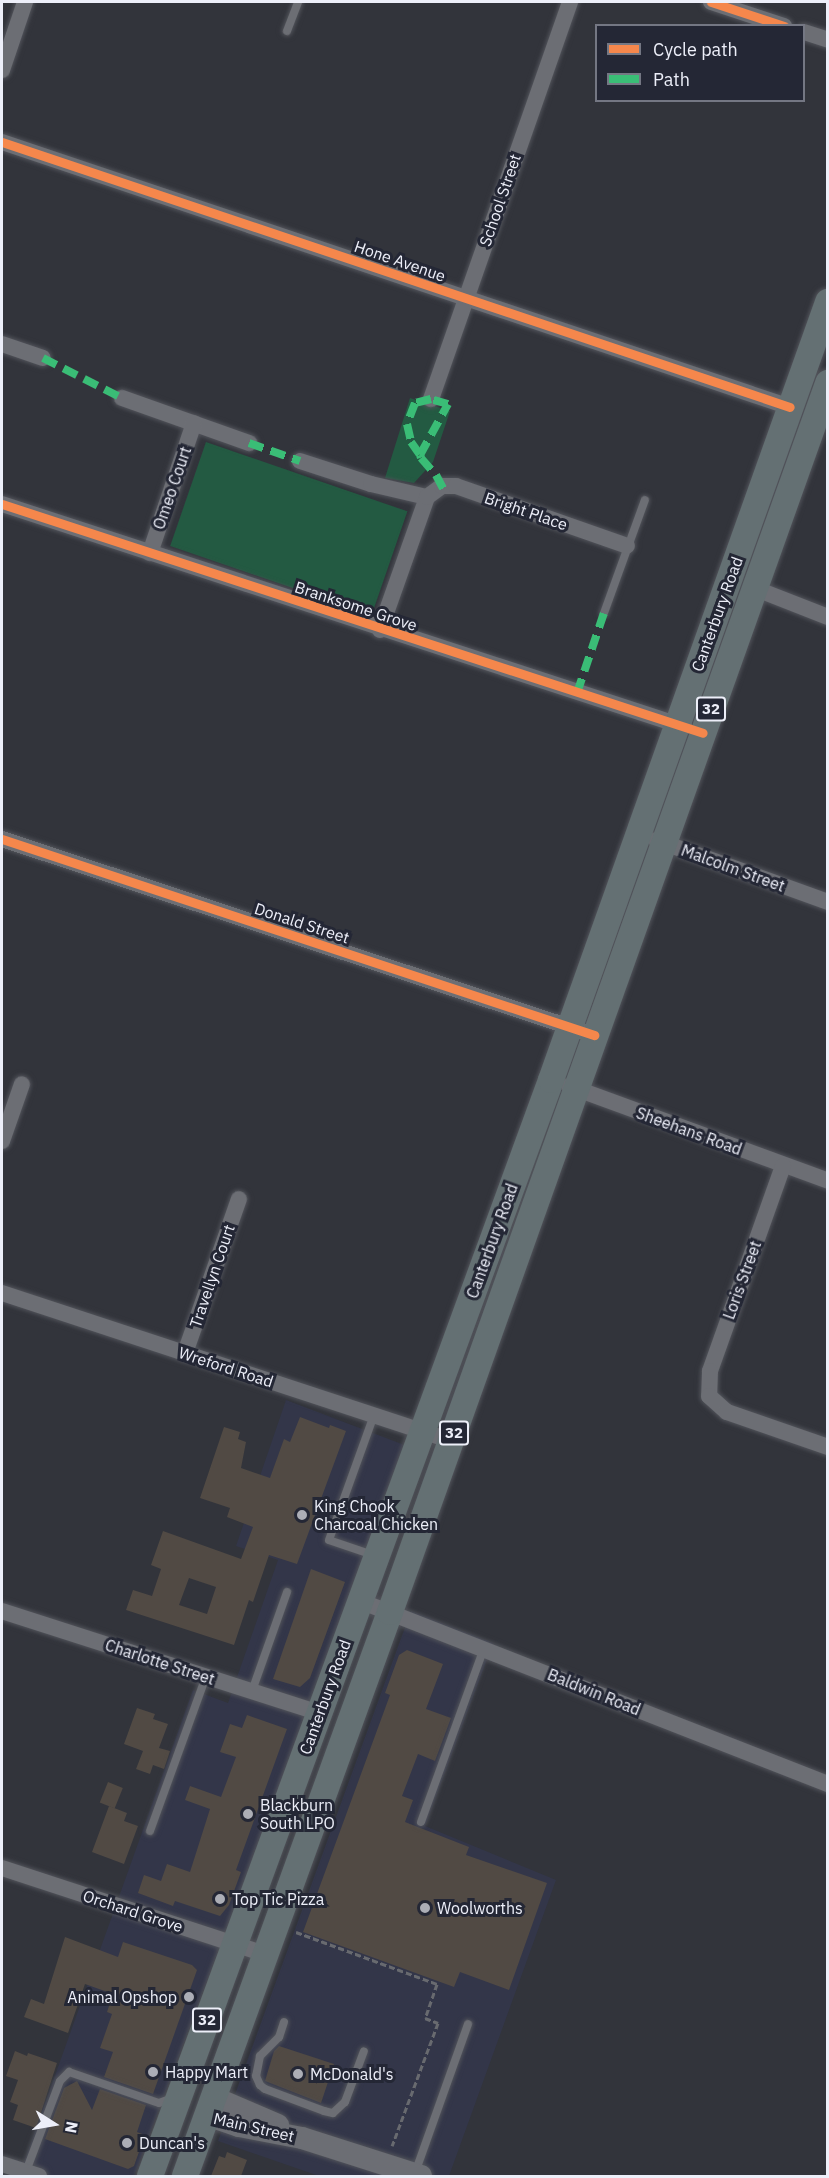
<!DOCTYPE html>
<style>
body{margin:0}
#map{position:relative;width:829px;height:2178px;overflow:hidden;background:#32343b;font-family:"IBM Plex Sans",sans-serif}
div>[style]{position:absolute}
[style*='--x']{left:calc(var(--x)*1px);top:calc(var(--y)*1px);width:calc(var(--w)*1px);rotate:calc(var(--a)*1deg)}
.built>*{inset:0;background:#333649}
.green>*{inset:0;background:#235a42;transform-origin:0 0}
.building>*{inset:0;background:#514a44;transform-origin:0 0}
.path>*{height:3px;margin-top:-1.5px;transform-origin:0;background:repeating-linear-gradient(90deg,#686a6f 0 6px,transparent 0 9px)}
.roads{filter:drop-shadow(0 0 2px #51535a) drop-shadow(0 0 2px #51535a)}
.lane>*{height:8px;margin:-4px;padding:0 4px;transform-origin:4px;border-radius:4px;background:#6c6e74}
.street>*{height:16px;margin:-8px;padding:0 8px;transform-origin:8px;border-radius:8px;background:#6c6e74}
.secondary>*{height:22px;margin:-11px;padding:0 11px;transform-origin:11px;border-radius:11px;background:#6c6e74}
.primary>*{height:26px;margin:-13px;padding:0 13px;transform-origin:13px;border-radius:13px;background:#647073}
.quiet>*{height:8px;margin-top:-4px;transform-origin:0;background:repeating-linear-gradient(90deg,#3abd76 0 15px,transparent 0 23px)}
.cycleway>*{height:9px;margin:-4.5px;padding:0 4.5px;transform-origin:4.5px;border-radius:4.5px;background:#f5874c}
.dots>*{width:16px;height:16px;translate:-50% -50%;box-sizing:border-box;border:3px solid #242735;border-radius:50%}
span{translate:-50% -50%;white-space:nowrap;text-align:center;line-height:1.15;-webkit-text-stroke:6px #242735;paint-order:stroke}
.shield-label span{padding:2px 4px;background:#242735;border:2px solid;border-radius:4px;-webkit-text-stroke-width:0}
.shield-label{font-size:15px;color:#edeff9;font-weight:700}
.street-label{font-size:16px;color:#edeff9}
.poi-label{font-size:16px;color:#edeff9}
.left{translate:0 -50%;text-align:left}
.right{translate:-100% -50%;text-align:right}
.frame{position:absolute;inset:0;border:3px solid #edeff9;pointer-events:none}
.legend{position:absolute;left:595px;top:24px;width:210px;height:78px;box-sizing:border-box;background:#242735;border:2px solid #747783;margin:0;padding:8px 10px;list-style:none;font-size:18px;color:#edeff9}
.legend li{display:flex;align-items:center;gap:12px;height:30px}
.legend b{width:30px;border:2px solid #747783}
.north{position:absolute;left:24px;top:2094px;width:60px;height:60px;-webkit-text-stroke:4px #242735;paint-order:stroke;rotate:101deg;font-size:16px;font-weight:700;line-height:24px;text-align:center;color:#edeff9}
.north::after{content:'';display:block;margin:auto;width:21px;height:27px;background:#edeff9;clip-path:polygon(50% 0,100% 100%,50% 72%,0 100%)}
</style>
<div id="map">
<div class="built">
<div style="clip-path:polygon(286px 1400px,407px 1446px,134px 2176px,19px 2176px,193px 1690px,228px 1703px,278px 1560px,236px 1546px)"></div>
<div style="clip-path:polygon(411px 1611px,493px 1643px,425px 1826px,556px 1880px,449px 2176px,319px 2176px,218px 2141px)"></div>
</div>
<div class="green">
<div style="clip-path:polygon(410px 398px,450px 411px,433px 462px,414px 483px,385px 478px)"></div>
<div style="left:206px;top:442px;width:213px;height:110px;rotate:19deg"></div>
</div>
<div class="building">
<div style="clip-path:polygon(evenodd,300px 1417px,329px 1428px,330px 1425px,346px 1431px,297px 1564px,269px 1555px,253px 1602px,249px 1600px,234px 1645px,126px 1610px,133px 1590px,152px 1596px,161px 1569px,151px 1565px,163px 1531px,241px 1559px,253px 1527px,227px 1517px,230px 1508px,200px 1498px,224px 1427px,240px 1432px,238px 1439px,246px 1442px,241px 1468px,270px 1478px,284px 1439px,290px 1442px,300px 1417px,189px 1578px,216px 1587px,207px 1614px,179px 1605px,189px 1578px)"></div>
<div style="clip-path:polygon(311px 1569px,345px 1582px,310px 1678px,300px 1687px,273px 1679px)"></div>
<div style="clip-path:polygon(407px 1650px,443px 1664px,426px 1709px,451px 1718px,435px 1761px,418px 1754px,402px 1796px,413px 1800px,405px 1822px,469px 1847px,466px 1855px,547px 1883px,509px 1990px,460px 1972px,454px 1987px,303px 1932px,390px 1695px,385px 1693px,399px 1655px)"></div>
<div style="clip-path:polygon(137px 1708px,155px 1714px,153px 1719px,168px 1724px,159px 1748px,170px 1751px,164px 1769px,153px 1765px,150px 1774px,136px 1769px,143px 1751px,124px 1744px)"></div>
<div style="clip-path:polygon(247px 1715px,287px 1729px,236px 1870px,241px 1872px,229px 1905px,220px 1916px,175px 1901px,173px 1906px,138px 1893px,144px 1875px,161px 1881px,167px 1864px,190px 1872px,210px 1809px,185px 1800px,190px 1786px,221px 1797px,236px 1757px,220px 1752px,230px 1724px,242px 1728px)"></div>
<div style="left:108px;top:1782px;width:16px;height:22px;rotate:22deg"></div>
<div style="clip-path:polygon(109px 1806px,127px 1813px,124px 1821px,138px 1826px,124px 1864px,92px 1852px)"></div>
<div style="clip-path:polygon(65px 1937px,118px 1957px,123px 1942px,192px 1965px,197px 1970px,153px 2094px,104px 2077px,113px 2052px,100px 2048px,112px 2014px,107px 2012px,113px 1994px,85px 1984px,68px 2033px,24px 2017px,31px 1999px,44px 2004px)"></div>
<div style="clip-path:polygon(279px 2046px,334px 2064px,321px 2103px,265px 2081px,274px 2051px)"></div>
<div style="clip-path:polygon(15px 2051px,27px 2056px,28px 2053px,57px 2063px,36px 2128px,13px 2120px,18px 2105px,10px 2102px,18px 2080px,6px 2076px)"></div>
<div style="clip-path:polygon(77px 2081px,92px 2110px,100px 2089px,146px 2105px,137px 2132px,145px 2135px,134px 2166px,128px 2169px,45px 2139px,64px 2088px)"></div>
<div style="clip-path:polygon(227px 2152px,247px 2160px,241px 2176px,211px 2176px,219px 2156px,225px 2158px)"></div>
</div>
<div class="path">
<div style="--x:296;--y:1932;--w:150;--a:20.2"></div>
<div style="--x:437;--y:1984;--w:36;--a:109"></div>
<div style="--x:425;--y:2018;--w:14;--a:21"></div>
<div style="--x:438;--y:2023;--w:131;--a:110.5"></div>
</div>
<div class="roads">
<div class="lane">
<div style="--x:287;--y:31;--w:31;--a:-69"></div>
<div style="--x:604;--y:613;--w:120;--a:-70.1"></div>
<div style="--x:373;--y:1555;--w:46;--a:-161.2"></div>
<div style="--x:329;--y:1540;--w:133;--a:-70.2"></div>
<div style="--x:252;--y:1691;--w:105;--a:-70.5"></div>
<div style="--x:421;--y:1822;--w:185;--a:-70.1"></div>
<div style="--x:150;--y:1831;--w:165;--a:-70.1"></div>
<div style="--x:284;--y:2022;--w:16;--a:108"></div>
<div style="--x:279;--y:2037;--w:27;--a:135"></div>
<div style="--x:260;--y:2056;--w:20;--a:101"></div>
<div style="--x:256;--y:2076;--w:10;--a:66"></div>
<div style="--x:260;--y:2085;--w:6;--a:39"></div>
<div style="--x:265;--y:2089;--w:63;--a:20.4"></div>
<div style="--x:324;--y:2111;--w:9;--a:13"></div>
<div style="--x:333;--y:2113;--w:16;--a:-43"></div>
<div style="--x:345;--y:2102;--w:54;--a:-69.6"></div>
<div style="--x:415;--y:2173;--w:158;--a:-70.4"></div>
<div style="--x:25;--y:2174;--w:99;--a:-69.4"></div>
<div style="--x:60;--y:2081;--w:13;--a:-45"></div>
<div style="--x:69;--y:2072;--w:95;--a:19"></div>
<div style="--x:159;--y:2103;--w:15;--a:-20"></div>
</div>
<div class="street">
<div style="--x:711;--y:2;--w:77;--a:18.2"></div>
<div style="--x:804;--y:32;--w:25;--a:18"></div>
<div style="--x:2;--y:70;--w:72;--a:-71.3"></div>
<div style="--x:2;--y:142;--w:831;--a:18.59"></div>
<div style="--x:2;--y:344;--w:43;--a:18.9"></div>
<div style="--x:122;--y:398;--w:135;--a:19.5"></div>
<div style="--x:431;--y:399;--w:421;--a:-70.7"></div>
<div style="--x:300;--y:461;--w:75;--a:17.9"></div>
<div style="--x:371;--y:484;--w:57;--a:13.1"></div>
<div style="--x:2;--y:504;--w:718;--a:18.08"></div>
<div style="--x:150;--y:553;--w:137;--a:-71.3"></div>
<div style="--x:754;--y:588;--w:79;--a:21.4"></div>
<div style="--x:380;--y:630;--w:141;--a:-70.5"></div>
<div style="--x:427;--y:497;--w:19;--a:-36"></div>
<div style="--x:442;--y:486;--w:14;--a:0"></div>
<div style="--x:456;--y:486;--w:181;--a:19.3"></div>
<div style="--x:2;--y:839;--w:624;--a:18.32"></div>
<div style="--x:656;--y:840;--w:183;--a:19.8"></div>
<div style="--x:569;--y:1086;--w:276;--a:20.1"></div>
<div style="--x:2;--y:1141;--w:60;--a:-70.7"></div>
<div style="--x:783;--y:1166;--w:218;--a:109.6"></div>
<div style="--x:710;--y:1371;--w:25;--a:92"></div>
<div style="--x:709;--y:1396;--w:24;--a:42"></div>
<div style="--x:727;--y:1412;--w:107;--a:19.1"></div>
<div style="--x:2;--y:1293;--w:473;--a:18.2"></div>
<div style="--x:185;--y:1353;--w:163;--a:-70.7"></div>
<div style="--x:360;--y:1601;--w:503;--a:21.36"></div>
<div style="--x:2;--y:1611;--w:333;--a:17.8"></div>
<div style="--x:2;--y:1868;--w:277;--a:18.1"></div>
<div style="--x:2;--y:2164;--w:39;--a:18"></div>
</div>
<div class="secondary">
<div style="--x:213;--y:2097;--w:71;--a:23.3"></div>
<div style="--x:207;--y:2115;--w:34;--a:19"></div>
<div style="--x:239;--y:2126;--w:64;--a:10.8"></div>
<div style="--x:302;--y:2138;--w:125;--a:17.7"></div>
</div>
<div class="primary">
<div style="--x:150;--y:2176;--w:1167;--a:-69.9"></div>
<div style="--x:551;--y:1080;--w:826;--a:-70.4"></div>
<div style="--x:185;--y:2176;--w:600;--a:-70.03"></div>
<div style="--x:390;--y:1612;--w:1305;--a:-70.38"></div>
</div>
</div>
<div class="quiet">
<div style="--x:43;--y:358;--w:89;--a:26.9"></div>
<div style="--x:249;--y:443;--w:54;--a:19.4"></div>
<div style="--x:420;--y:455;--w:58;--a:-61.2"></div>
<div style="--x:448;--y:404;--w:18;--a:-164"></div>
<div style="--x:431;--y:399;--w:16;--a:166"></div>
<div style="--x:415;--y:403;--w:22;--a:111"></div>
<div style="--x:407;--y:424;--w:18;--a:77"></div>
<div style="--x:411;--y:442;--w:16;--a:55"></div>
<div style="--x:420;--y:455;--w:3;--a:72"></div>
<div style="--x:421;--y:458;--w:23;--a:49"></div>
<div style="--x:436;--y:475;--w:21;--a:62"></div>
<div style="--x:577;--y:693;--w:84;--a:-71.4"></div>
</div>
<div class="cycleway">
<div style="--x:711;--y:2;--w:77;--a:18.2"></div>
<div style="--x:2;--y:142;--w:831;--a:18.59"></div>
<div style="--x:2;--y:504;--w:737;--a:18.09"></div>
<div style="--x:2;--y:839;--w:624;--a:18.32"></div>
</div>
<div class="dots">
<div style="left:302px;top:1515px;background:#acaeb6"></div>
<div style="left:248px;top:1814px;background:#acaeb6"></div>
<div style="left:220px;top:1899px;background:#acaeb6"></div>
<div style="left:425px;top:1908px;background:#acaeb6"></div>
<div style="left:189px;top:1997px;background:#acaeb6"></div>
<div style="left:153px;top:2072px;background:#acaeb6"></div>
<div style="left:298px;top:2074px;background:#acaeb6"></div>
<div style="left:127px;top:2143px;background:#acaeb6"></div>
</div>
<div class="shield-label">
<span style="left:711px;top:709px">32</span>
<span style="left:454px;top:1433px">32</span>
<span style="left:207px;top:2020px">32</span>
</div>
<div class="street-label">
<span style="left:500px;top:200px;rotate:-71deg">School Street</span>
<span style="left:400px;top:261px;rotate:19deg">Hone Avenue</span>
<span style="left:172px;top:488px;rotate:-71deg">Omeo Court</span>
<span style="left:526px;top:511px;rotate:19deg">Bright Place</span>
<span style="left:356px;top:606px;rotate:18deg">Branksome Grove</span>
<span style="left:717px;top:614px;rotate:-70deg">Canterbury Road</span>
<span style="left:733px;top:868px;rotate:20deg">Malcolm Street</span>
<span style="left:302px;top:923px;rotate:18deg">Donald Street</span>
<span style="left:689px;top:1131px;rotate:20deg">Sheehans Road</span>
<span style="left:492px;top:1241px;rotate:-70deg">Canterbury Road</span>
<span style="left:212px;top:1276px;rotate:-71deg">Travellyn Court</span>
<span style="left:742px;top:1280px;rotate:-70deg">Loris Street</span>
<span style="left:226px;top:1367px;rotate:18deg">Wreford Road</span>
<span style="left:160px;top:1662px;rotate:18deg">Charlotte Street</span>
<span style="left:594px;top:1692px;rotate:22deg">Baldwin Road</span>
<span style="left:325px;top:1697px;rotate:-70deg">Canterbury Road</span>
<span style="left:133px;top:1911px;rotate:18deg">Orchard Grove</span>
<span style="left:254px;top:2127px;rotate:13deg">Main Street</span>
</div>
<div class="poi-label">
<span class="left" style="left:314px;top:1515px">King Chook<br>Charcoal Chicken</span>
<span class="left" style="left:260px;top:1814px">Blackburn<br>South LPO</span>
<span class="left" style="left:232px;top:1899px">Top Tic Pizza</span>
<span class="left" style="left:437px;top:1908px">Woolworths</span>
<span class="right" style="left:177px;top:1997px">Animal Opshop</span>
<span class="left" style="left:165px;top:2072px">Happy Mart</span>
<span class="left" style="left:310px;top:2074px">McDonald's</span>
<span class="left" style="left:139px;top:2143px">Duncan's</span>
</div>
<div class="frame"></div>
<ul class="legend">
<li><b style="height:8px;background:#f5874c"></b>Cycle path</li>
<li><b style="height:8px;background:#3abd76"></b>Path</li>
</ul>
<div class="north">N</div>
</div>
